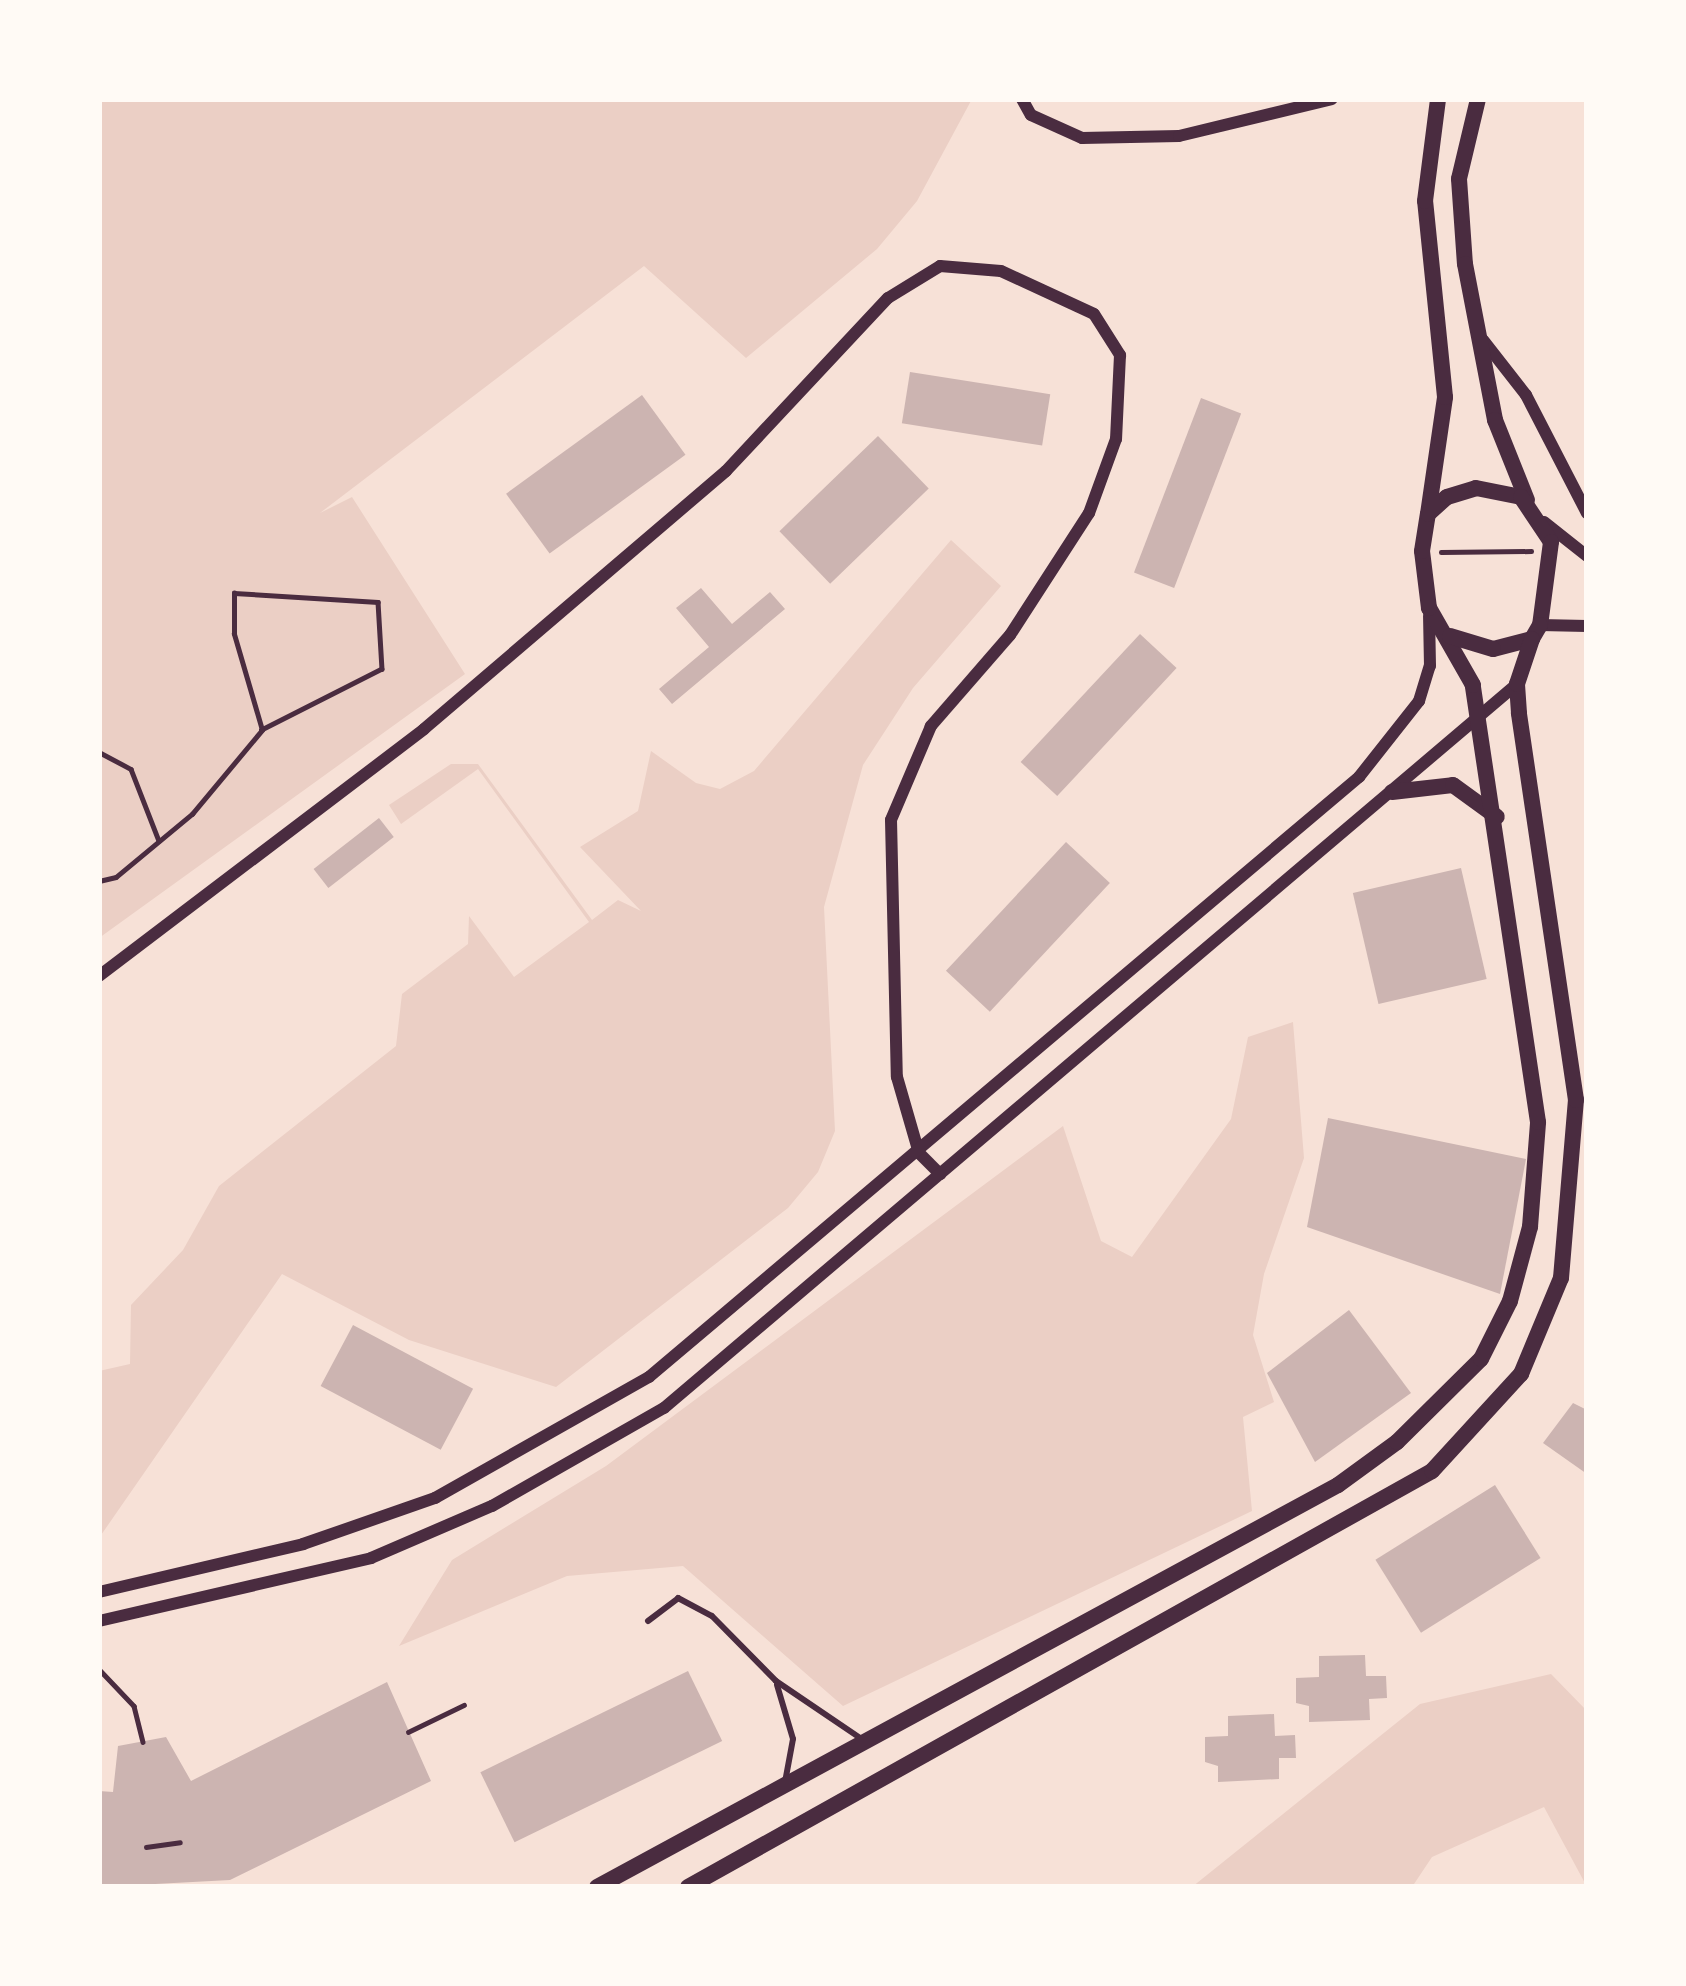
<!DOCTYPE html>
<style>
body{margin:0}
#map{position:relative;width:1686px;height:1986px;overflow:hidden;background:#f7e1d7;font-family:Montserrat,sans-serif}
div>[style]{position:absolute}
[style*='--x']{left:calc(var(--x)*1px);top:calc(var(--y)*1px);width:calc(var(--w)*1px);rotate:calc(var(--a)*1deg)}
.green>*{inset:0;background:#ebcfc5}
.building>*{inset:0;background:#ccb4b1;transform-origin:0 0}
.path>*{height:4.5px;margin:-2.25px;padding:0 2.25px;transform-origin:2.25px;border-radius:2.25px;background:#4a2c40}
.service>*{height:6px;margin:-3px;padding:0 3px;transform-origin:3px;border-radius:3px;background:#4a2c40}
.minor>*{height:12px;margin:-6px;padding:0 6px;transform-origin:6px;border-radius:6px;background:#4a2c40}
.secondary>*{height:16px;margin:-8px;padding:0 8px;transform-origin:8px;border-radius:8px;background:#4a2c40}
span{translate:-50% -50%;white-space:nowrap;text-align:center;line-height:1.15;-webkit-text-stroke:9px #fffaf5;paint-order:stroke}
.frame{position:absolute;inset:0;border:102px solid #fffaf5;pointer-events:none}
</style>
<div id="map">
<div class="green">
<div style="clip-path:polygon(99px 99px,972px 99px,917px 201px,877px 249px,746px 358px,644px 266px,320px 513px,352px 497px,465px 674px,99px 938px)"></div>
<div style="clip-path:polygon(951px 540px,1001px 586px,913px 688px,863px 765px,824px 907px,835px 1131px,818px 1172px,788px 1208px,556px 1387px,409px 1340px,282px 1274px,99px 1538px,99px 1371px,130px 1364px,131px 1305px,183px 1250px,219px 1186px,396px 1046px,402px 994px,468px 944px,469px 916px,514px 977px,589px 922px,478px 769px,401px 824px,389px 805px,451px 764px,478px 764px,592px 920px,618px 900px,641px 911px,580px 847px,638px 811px,651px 751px,696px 783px,720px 789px,754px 771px)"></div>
<div style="clip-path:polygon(1293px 1022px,1304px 1158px,1264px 1274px,1253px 1335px,1274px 1402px,1243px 1417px,1252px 1511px,843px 1706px,683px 1566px,567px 1576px,399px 1646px,452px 1560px,606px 1466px,1063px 1126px,1101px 1241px,1132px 1257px,1231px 1119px,1248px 1037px)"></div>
<div style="clip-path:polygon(1551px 1674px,1587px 1711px,1587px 1887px,1544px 1807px,1432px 1857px,1412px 1887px,1192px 1887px,1420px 1704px)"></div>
</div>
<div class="building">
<div style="left:910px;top:372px;width:142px;height:52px;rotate:9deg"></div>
<div style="left:642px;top:395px;width:74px;height:168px;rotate:54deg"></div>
<div style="left:1201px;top:398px;width:43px;height:187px;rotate:21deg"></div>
<div style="left:878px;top:436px;width:73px;height:137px;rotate:46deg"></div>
<div style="clip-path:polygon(701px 588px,732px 624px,770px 592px,785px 609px,672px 704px,659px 689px,709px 647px,676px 608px)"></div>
<div style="left:1140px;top:634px;width:50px;height:175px;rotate:43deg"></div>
<div style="left:379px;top:818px;width:24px;height:83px;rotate:52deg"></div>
<div style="left:1066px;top:842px;width:60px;height:176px;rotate:43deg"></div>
<div style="left:1461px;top:868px;width:114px;height:111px;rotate:77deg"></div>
<div style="clip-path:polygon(1328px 1118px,1526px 1159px,1500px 1294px,1307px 1227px)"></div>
<div style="clip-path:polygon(1349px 1310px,1411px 1393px,1315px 1462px,1267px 1373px)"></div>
<div style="left:353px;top:1325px;width:136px;height:69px;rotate:28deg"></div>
<div style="clip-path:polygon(1573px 1403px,1587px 1410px,1587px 1474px,1543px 1443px)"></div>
<div style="left:1495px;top:1485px;width:86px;height:141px;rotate:58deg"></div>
<div style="clip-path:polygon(1365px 1655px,1366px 1676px,1386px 1676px,1387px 1698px,1369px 1699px,1370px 1720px,1309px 1722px,1309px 1706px,1296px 1703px,1296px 1678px,1319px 1677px,1319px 1656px)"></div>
<div style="left:688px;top:1671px;width:78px;height:231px;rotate:64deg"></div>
<div style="clip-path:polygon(387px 1682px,431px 1781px,230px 1880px,99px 1887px,99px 1791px,113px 1792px,118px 1746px,166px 1737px,191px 1781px)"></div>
<div style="clip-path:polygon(1274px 1714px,1275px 1736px,1295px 1735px,1296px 1758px,1279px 1758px,1279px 1779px,1218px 1782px,1218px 1766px,1205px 1762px,1205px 1737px,1228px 1736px,1228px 1716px)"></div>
</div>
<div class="path">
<div style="--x:1441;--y:552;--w:90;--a:-0.6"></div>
<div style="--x:234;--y:593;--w:144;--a:3.6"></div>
<div style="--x:378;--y:602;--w:67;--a:86.6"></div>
<div style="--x:382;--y:669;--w:135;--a:153.1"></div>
<div style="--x:262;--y:730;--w:100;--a:-106.3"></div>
<div style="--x:234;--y:634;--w:41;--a:-90"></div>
<div style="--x:99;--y:752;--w:36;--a:28"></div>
<div style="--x:131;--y:769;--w:77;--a:68.7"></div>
<div style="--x:99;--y:881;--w:17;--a:-13"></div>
<div style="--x:116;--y:877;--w:99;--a:-39.7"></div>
<div style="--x:192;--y:814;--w:109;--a:-50.2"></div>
<div style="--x:99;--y:1669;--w:51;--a:46.6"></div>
<div style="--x:134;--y:1706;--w:37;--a:76"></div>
<div style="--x:408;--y:1732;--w:62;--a:-25.7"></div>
<div style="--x:146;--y:1847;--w:34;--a:-8"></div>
</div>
<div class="service">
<div style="--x:648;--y:1621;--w:38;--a:-37"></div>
<div style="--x:678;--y:1598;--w:38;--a:28"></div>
<div style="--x:712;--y:1616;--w:91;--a:45.4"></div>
<div style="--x:776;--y:1681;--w:105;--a:34.1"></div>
<div style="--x:777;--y:1685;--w:56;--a:73.5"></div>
<div style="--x:793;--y:1739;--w:44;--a:100.5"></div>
</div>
<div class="minor">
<div style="--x:1022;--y:99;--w:18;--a:61"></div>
<div style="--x:1031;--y:115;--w:56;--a:24.3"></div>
<div style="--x:1082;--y:138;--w:97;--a:-1.2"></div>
<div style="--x:1179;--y:136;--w:157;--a:-13.6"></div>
<div style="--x:1483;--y:340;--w:70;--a:52"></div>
<div style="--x:1526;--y:395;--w:133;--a:62.7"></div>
<div style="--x:1544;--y:522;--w:55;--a:38.3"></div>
<div style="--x:1540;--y:625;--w:47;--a:1.2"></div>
<div style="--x:99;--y:976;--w:408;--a:-37.2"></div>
<div style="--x:424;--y:729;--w:397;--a:-40.5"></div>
<div style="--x:726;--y:471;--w:237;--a:-46.9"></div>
<div style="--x:888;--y:298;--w:61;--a:-31.6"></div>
<div style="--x:940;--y:266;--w:61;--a:4.7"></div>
<div style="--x:1001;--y:271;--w:102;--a:24.8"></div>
<div style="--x:1094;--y:314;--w:49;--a:57.6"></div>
<div style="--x:1120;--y:355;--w:84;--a:92.7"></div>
<div style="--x:1116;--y:439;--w:79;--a:110"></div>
<div style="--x:1089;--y:513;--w:145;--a:122.9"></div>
<div style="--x:1010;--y:635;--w:121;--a:131"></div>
<div style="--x:931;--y:726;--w:102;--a:113.1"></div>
<div style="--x:891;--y:820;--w:257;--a:88.7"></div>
<div style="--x:897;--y:1077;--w:79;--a:73.9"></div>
<div style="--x:919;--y:1153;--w:30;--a:45"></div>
<div style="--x:99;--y:1592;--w:210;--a:-13.2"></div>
<div style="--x:303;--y:1544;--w:140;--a:-19.2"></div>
<div style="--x:435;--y:1498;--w:246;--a:-29.5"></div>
<div style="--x:649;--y:1377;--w:930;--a:-40.2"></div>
<div style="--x:1359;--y:777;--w:97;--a:-51.7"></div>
<div style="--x:1419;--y:701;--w:37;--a:-73"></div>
<div style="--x:1430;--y:666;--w:50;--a:-91.1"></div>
<div style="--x:99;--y:1621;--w:279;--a:-13"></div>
<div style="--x:371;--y:1558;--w:132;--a:-23.3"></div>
<div style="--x:492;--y:1506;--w:198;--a:-29.7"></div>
<div style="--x:664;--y:1408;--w:1119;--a:-40.32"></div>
</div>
<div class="secondary">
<div style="--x:1478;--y:99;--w:82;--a:103.4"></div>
<div style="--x:1459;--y:179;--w:85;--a:86"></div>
<div style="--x:1465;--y:264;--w:159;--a:79.1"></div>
<div style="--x:1495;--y:420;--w:86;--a:68.2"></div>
<div style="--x:1428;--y:514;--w:118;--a:-81.7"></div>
<div style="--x:1445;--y:397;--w:197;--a:-95.8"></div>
<div style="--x:1425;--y:201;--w:103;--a:-82.7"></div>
<div style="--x:1392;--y:792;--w:61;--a:-6.5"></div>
<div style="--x:1453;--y:785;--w:54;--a:36"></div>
<div style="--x:597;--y:1887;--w:843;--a:-28.48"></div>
<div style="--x:1338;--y:1485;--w:73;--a:-36.1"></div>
<div style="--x:1397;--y:1442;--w:118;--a:-44.7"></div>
<div style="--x:1481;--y:1359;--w:65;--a:-63.4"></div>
<div style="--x:1510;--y:1301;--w:77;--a:-74.9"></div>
<div style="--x:1530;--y:1227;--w:105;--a:-85.6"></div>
<div style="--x:1538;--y:1122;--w:442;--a:-98.5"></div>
<div style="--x:1473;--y:685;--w:89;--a:-119.7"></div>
<div style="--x:1429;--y:608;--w:57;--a:-97"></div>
<div style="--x:1422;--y:551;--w:37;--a:-81"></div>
<div style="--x:1428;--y:514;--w:25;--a:-42"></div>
<div style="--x:1447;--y:497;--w:30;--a:-17"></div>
<div style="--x:1476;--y:488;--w:46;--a:11.3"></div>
<div style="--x:1521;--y:497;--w:54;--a:56.3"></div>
<div style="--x:1551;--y:542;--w:84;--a:97.5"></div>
<div style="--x:1540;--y:625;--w:16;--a:120"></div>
<div style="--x:1532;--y:639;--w:40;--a:165.6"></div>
<div style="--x:1493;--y:649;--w:45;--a:-163.2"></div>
<div style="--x:688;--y:1887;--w:852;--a:-29.21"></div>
<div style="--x:1432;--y:1471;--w:132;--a:-47.5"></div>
<div style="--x:1521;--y:1374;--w:104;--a:-67.4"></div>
<div style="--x:1561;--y:1278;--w:179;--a:-85.2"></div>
<div style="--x:1576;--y:1100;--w:391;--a:-98.4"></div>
<div style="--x:1519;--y:713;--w:29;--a:-94"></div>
<div style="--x:1517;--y:684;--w:47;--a:-71.6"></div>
</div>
<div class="frame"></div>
</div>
